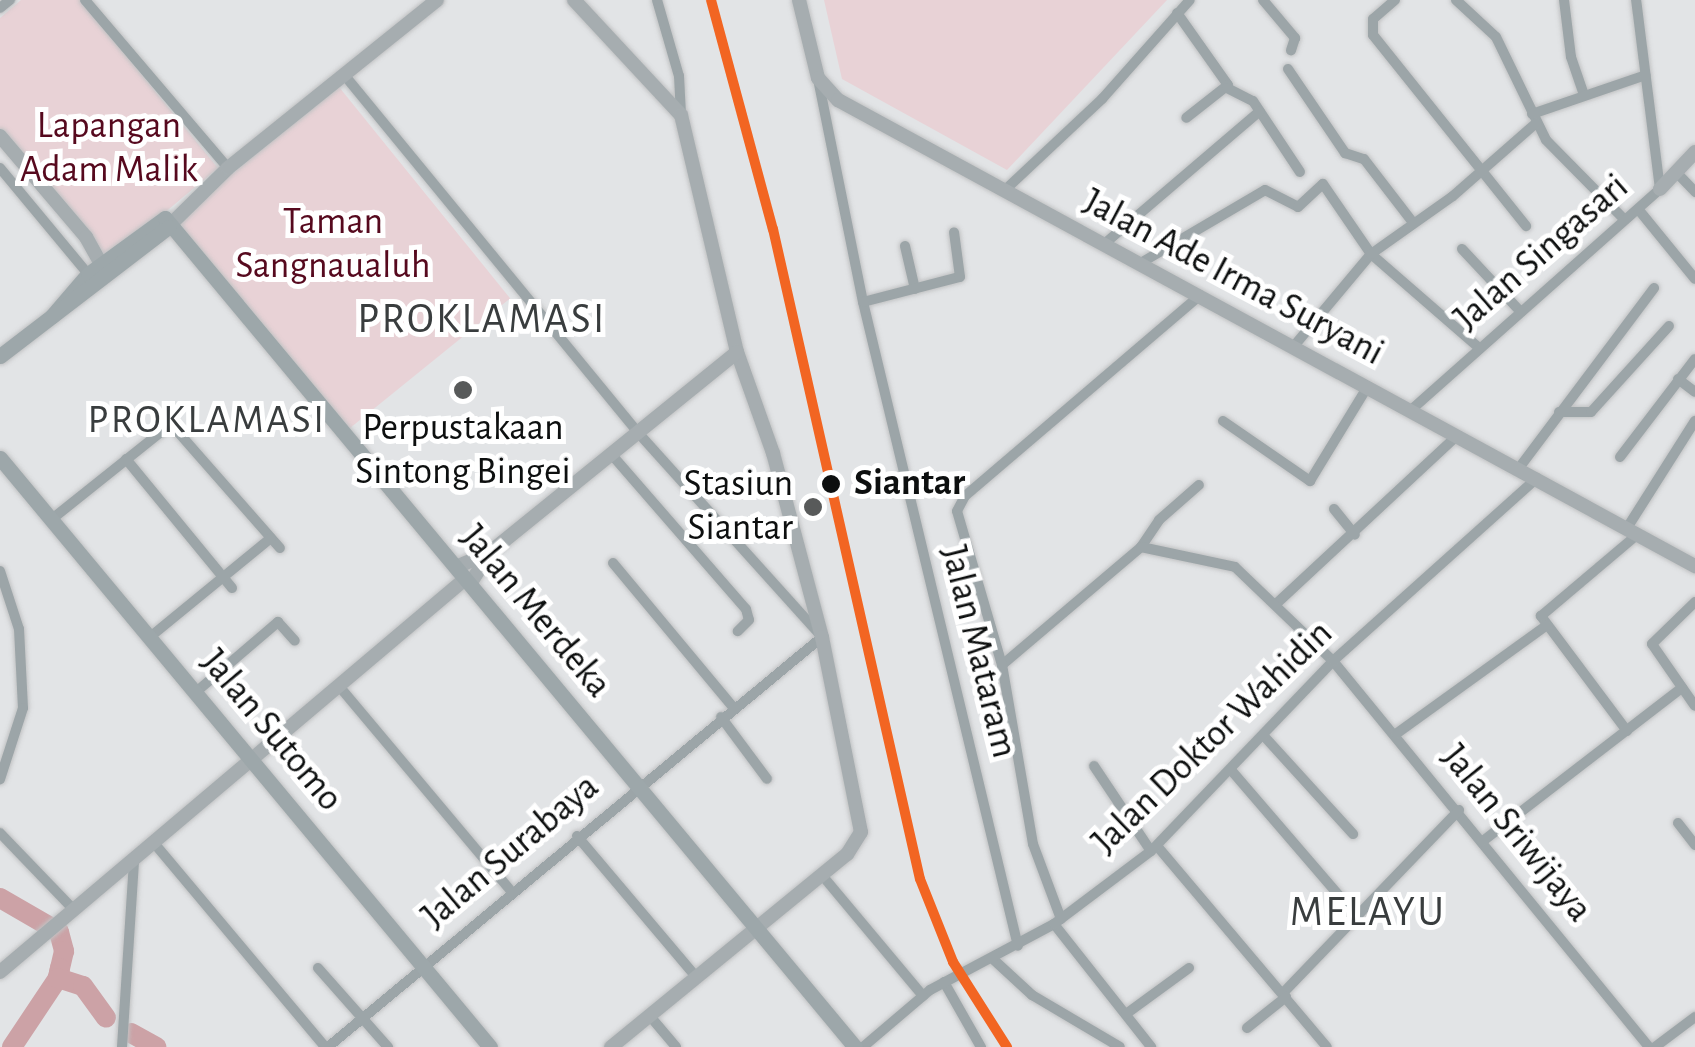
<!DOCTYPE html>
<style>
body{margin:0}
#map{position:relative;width:1695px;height:1047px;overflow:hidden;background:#e2e4e6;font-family:"Alegreya Sans",sans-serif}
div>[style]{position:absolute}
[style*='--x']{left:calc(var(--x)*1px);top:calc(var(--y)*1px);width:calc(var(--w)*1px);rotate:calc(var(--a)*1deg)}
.green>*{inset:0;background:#e8d2d6;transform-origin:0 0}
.river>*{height:20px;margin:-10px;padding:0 10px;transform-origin:10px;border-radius:10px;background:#cca2a6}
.roads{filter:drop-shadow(0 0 2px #c1c2c3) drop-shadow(0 0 2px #c1c2c3)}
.street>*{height:10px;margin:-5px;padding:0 5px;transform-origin:5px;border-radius:5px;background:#9ca5a8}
.secondary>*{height:14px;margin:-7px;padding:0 7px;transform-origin:7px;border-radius:7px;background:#a6adb0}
.primary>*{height:15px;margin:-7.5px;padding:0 7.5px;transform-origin:7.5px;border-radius:7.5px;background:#9da7aa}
.rail-1>*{height:10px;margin:-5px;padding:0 5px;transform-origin:5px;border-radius:5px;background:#f26522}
.dots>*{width:28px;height:28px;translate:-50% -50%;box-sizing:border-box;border:5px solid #fff;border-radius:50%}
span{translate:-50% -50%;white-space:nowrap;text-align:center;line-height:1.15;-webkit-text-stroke:10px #fff;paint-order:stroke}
.park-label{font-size:38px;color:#56091e}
.street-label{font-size:38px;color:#0d0f0f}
.poi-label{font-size:38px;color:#0d0f0f}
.right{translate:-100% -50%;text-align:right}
.stop-label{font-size:38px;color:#0d0f0f;font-weight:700}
.left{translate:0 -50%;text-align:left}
.neighbourhood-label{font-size:40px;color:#393d3e;letter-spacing:2.5px}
.quarter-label{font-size:42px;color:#393d3e;letter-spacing:2.5px}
</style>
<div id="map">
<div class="green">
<div style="clip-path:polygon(21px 0,80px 0,218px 168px,108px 260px,0 129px,0 18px)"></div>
<div style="clip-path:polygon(824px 0,1167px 0,1007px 170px,842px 79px)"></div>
<div style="left:339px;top:87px;width:272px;height:212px;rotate:51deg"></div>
</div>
<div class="river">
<div style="--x:0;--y:898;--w:68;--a:30"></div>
<div style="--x:59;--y:932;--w:20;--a:75"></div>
<div style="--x:64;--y:951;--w:28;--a:103"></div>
<div style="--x:58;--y:978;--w:83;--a:123.7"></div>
<div style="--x:60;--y:968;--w:10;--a:101"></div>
<div style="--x:58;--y:978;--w:26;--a:18"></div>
<div style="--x:83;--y:986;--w:39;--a:54"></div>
<div style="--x:131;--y:1033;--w:29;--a:29"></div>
</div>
<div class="roads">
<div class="street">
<div style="--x:85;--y:0;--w:221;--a:49.6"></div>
<div style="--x:657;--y:0;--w:79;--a:73.9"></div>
<div style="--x:679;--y:76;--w:38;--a:87"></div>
<div style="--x:1263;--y:0;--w:50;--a:49.9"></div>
<div style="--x:1295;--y:38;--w:13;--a:108"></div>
<div style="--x:1395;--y:0;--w:29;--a:139"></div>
<div style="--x:1373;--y:19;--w:16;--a:90"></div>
<div style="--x:1373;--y:35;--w:245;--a:51.3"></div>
<div style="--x:1456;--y:0;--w:54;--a:42.8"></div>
<div style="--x:1496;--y:37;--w:114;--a:64.1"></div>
<div style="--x:1546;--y:140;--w:112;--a:45.4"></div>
<div style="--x:1564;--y:0;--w:57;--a:83"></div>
<div style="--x:1571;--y:57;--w:40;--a:71.1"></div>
<div style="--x:0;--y:8;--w:13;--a:-39"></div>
<div style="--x:1177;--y:13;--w:88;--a:54.7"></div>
<div style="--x:1228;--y:85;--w:53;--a:141.8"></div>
<div style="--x:1288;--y:69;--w:102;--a:55.8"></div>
<div style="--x:1345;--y:153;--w:20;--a:18"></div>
<div style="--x:1364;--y:159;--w:77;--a:52.4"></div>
<div style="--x:818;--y:79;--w:227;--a:78.6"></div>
<div style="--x:863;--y:302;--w:662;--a:76.47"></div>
<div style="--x:1227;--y:88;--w:29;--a:27"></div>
<div style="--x:1253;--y:101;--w:85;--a:56.5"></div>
<div style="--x:1532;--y:114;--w:120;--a:-18.9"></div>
<div style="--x:0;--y:168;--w:138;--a:50.3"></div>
<div style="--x:1676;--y:172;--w:28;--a:46"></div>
<div style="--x:1005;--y:190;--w:133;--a:-43.2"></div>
<div style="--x:1102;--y:99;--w:132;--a:-48.4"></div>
<div style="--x:1638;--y:209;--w:90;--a:50.8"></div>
<div style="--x:1103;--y:245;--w:206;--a:-40.5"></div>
<div style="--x:905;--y:246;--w:44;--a:76.9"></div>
<div style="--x:1462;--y:249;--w:86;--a:46.9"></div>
<div style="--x:1139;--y:264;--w:146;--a:-30.4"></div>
<div style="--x:1265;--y:190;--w:37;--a:27"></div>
<div style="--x:1298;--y:207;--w:34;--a:-43"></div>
<div style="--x:1323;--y:184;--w:85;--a:55.6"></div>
<div style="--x:1371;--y:254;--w:143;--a:41"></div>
<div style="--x:863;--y:302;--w:100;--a:-14.5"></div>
<div style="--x:960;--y:277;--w:45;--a:-97.6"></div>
<div style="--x:1294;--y:346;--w:120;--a:-50.1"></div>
<div style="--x:1371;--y:254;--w:100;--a:-35.3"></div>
<div style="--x:1453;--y:196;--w:111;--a:-41.3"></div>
<div style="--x:1678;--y:379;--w:21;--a:37"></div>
<div style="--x:1411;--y:410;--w:333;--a:-41.6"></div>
<div style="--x:1660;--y:189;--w:191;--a:-97.2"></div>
<div style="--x:1559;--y:412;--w:32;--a:0"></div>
<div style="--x:1591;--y:412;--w:116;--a:-47.8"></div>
<div style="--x:1223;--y:421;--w:106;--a:34.6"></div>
<div style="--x:1310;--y:481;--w:111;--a:-58.6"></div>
<div style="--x:612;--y:455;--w:204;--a:49"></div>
<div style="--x:746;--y:609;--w:11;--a:75"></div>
<div style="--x:749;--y:620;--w:16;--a:135"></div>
<div style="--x:1620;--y:457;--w:123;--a:-52.6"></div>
<div style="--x:126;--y:459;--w:167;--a:50.6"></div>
<div style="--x:1519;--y:468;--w:225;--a:-53.1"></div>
<div style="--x:1334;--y:509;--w:33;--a:51"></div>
<div style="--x:52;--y:519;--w:152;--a:-38.6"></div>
<div style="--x:171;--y:424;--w:165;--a:48.7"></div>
<div style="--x:1627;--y:528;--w:127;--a:-57.6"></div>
<div style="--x:1141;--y:547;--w:32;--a:-56"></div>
<div style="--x:1159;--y:520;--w:53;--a:-41.2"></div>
<div style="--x:613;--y:563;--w:189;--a:50.2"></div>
<div style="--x:0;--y:571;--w:61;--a:71.9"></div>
<div style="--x:19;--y:629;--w:79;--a:87.1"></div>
<div style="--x:23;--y:708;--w:75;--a:107.9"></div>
<div style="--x:1695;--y:602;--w:60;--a:135.7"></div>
<div style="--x:1652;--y:644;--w:75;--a:55.3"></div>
<div style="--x:1276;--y:604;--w:248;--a:-42.9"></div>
<div style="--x:150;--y:637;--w:156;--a:-39.3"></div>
<div style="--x:1002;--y:665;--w:182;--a:-40.3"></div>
<div style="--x:1141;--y:547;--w:96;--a:12"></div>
<div style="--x:1235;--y:567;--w:136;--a:43.8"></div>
<div style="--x:1333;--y:661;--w:499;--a:50.7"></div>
<div style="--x:339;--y:686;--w:268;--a:50"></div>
<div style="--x:196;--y:692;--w:108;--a:-40.5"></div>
<div style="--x:278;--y:622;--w:25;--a:48"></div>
<div style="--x:721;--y:717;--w:77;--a:53.4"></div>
<div style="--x:1627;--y:731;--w:144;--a:-126.8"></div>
<div style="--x:1541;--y:616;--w:127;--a:-40.2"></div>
<div style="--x:1396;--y:734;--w:186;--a:-35.8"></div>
<div style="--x:1263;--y:735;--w:134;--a:47.7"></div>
<div style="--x:1094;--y:766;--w:102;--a:56.2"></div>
<div style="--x:1231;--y:770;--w:189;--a:49.3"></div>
<div style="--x:1678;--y:823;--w:28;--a:52"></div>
<div style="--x:0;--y:833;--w:107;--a:46.1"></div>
<div style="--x:577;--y:836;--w:185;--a:49.8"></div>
<div style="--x:1483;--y:841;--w:251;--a:-37.6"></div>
<div style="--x:154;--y:843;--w:266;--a:50"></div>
<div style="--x:1157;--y:846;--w:263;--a:49.8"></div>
<div style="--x:821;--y:874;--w:159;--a:50.1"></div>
<div style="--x:1061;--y:919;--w:80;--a:-110.5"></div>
<div style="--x:1033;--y:844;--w:182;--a:-99.8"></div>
<div style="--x:1002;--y:665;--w:160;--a:-106.3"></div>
<div style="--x:957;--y:511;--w:17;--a:-62"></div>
<div style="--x:965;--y:496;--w:309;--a:-40.5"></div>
<div style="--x:1054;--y:924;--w:157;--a:51.7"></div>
<div style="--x:994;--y:960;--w:52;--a:42.6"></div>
<div style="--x:1032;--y:995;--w:102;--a:30.6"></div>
<div style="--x:318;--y:968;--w:106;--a:48.5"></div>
<div style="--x:944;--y:982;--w:75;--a:60.4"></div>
<div style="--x:1283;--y:993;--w:254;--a:-46.1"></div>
<div style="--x:1126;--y:1014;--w:78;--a:-36.1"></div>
<div style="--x:649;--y:1015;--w:42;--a:49.8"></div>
<div style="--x:1247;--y:1028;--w:50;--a:-38.5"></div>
<div style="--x:122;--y:1047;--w:186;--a:-86.3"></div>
<div style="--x:328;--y:1047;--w:642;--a:-39.69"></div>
<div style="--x:822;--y:637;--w:272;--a:-132"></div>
<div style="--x:640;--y:435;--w:466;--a:-129.4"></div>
<div style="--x:863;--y:1047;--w:88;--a:-40.4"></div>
<div style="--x:930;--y:990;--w:140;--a:-28"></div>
<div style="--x:1054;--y:924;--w:121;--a:-37"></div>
<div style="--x:1151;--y:851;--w:263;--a:-46.2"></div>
<div style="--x:1333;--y:661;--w:274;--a:-41.9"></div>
<div style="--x:1655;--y:1047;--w:50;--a:-36.9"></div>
</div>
<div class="secondary">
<div style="--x:574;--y:0;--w:157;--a:47.1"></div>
<div style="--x:681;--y:115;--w:244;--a:76.7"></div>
<div style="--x:737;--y:352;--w:107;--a:70.4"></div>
<div style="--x:773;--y:453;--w:190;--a:75.1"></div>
<div style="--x:822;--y:637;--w:199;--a:78.7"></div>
<div style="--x:861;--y:832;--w:26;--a:122"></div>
<div style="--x:847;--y:854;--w:305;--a:140.7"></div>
<div style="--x:799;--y:0;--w:80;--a:76.3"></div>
<div style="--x:818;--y:78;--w:30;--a:48"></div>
<div style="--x:838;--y:100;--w:976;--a:28.54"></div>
<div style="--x:0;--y:136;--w:133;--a:49.6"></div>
<div style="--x:86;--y:237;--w:31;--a:61"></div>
<div style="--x:1660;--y:189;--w:51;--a:-46.6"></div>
<div style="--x:171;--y:224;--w:80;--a:-44.5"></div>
<div style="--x:228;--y:168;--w:268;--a:-38.8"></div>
<div style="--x:456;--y:567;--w:36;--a:-23"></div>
<div style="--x:489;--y:553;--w:319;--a:-39"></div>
<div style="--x:470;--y:584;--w:36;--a:-58"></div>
<div style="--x:0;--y:972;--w:609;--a:-40.2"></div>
</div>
<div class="primary">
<div style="--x:52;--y:316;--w:55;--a:-49.4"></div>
<div style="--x:88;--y:274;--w:95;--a:-36"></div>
<div style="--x:165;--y:218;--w:1079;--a:50.23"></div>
<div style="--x:0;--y:356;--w:212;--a:-37.5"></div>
<div style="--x:0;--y:458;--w:766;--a:50.24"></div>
</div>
</div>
<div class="rail-1">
<div style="--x:711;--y:0;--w:237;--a:74.9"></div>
<div style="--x:773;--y:229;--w:666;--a:77.26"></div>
<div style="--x:920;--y:879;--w:89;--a:68.3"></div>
<div style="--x:953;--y:962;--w:101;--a:57.6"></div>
</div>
<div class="dots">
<div style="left:463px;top:390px;background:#585a5a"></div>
<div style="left:831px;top:484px;background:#0d0f0f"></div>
<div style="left:813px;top:507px;background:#585a5a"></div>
</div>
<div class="park-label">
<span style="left:109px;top:149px">Lapangan<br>Adam Malik</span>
<span style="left:333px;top:245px">Taman<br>Sangnaualuh</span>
</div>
<div class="street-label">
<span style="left:1542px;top:253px;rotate:-41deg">Jalan Singasari</span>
<span style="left:1233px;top:278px;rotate:28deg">Jalan Ade Irma Suryani</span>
<span style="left:535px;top:612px;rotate:50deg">Jalan Merdeka</span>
<span style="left:978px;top:652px;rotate:76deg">Jalan Mataram</span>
<span style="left:271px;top:731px;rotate:50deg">Jalan Sutomo</span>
<span style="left:1213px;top:738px;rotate:-44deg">Jalan Doktor Wahidin</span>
<span style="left:1516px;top:834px;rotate:51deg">Jalan Sriwijaya</span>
<span style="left:511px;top:852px;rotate:-40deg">Jalan Surabaya</span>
</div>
<div class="poi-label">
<span style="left:463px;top:451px">Perpustakaan<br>Sintong Bingei</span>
<span class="right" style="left:793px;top:507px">Stasiun<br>Siantar</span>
</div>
<div class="stop-label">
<span class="left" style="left:854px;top:484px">Siantar</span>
</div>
<div class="neighbourhood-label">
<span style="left:207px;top:420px">PROKLAMASI</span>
</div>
<div class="quarter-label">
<span style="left:482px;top:319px">PROKLAMASI</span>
<span style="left:1368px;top:912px">MELAYU</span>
</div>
</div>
